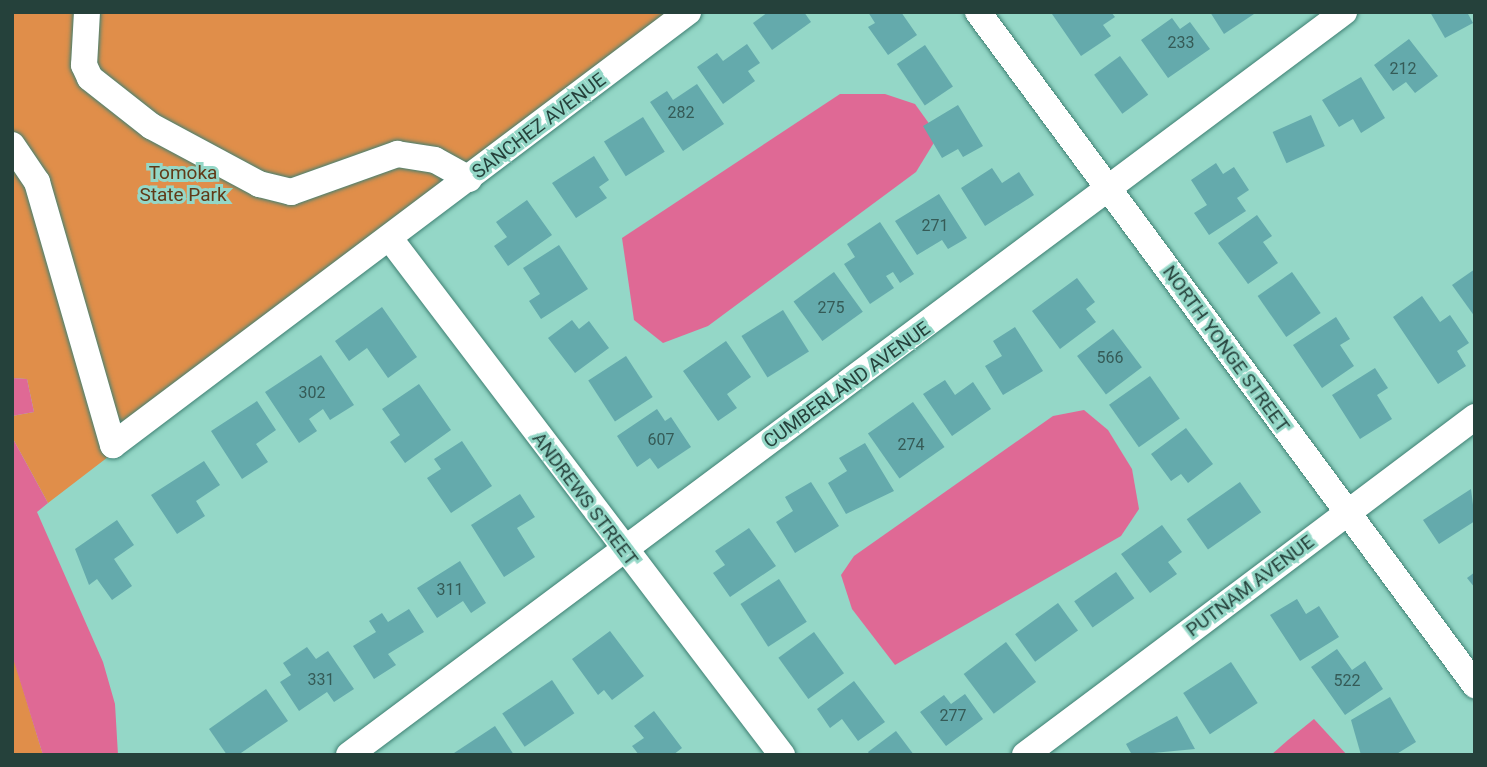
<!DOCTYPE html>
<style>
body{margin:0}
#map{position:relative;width:1487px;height:767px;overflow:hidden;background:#94d7c7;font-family:Roboto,sans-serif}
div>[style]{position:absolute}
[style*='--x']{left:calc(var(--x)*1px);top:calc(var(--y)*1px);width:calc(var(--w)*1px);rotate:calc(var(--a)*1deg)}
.green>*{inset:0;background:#e08e4a}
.water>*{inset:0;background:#df6995}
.building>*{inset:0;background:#64aaac;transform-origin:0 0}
.roads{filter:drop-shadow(0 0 2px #3f8073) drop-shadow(0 0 2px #3f8073)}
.minor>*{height:26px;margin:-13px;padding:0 13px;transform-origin:13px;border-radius:13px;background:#fff}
span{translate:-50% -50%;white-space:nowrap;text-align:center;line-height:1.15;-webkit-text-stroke:6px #94d7c7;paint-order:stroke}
.number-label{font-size:16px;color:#355b57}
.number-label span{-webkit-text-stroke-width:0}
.street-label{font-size:19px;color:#25413b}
.park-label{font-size:19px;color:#613a18}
.frame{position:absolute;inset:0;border:14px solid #25413b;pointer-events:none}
</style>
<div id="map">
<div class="green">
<div style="clip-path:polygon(12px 12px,688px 12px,48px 503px,12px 437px,12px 416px,34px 412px,27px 379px,12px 378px)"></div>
<div style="clip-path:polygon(12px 655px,13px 656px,43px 755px,12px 755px)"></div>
</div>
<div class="water">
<div style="clip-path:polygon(840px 94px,885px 94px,915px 104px,938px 136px,916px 172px,708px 326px,663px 343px,634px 320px,622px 238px)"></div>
<div style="clip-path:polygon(12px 378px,27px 379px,34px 412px,12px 416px)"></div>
<div style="clip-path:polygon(1084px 410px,1108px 430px,1132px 469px,1139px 509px,1121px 536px,895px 665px,852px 609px,841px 575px,854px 556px,1053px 416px)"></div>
<div style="clip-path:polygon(12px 437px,48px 503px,37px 512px,103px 662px,115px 704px,118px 755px,43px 755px,12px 655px)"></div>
<div style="clip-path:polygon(1314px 719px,1347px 755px,1271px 755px,1288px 740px)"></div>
</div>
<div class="building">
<div style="clip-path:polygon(768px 12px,804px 12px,811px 22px,772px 50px,753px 23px)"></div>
<div style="clip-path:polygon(868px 12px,901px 12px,917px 35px,888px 55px,868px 27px,875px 23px)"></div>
<div style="clip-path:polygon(1111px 12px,1115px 17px,1103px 25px,1111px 36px,1081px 56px,1052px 14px)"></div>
<div style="clip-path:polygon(1210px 12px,1257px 12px,1224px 34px)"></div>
<div style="clip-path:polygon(1430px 12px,1467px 12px,1473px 23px,1445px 38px)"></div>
<div style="clip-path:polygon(1172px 18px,1180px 29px,1190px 22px,1210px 49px,1168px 78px,1141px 40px)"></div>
<div style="clip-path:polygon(1409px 39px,1438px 76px,1415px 93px,1406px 82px,1393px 91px,1374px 65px)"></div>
<div style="clip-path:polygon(747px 44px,760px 63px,748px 71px,755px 81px,723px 104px,697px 67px,717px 53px,723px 61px)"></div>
<div style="left:925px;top:45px;width:50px;height:34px;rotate:56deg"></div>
<div style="left:1120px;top:56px;width:48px;height:32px;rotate:54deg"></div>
<div style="clip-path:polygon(1361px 77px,1385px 118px,1361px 133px,1353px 119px,1339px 127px,1322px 100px)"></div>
<div style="clip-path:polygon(697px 84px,724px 124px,683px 151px,650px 102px,667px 91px,673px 100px)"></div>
<div style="clip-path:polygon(958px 105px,983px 146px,963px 157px,958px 149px,942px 158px,923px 126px)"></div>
<div style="left:1311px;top:115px;width:34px;height:42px;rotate:66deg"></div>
<div style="left:643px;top:117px;width:41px;height:46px;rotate:58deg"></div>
<div style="clip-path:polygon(594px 156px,609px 180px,599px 187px,607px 198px,576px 218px,552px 183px)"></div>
<div style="clip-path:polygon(1216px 163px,1223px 174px,1234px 167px,1249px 190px,1237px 198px,1246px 211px,1209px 235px,1194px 213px,1207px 205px,1191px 180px)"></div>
<div style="clip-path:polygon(992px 168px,1002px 183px,1019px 172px,1034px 195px,985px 226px,961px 188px)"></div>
<div style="clip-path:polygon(939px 194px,967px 238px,948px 249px,942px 240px,917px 255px,895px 221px)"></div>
<div style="clip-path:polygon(527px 200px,552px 235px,508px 266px,494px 246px,507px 237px,496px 222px)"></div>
<div style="clip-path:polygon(1257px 215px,1272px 236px,1263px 242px,1278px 263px,1248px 284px,1218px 243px)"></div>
<div style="clip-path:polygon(880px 222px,914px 274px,900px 283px,893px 272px,886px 276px,894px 288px,870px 304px,844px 264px,855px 257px,847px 244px)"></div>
<div style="clip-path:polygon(559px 245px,588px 289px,541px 319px,529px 301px,540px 294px,523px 268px)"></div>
<div style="clip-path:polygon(1475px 269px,1475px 317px,1452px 285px)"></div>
<div style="left:834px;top:272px;width:49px;height:50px;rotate:54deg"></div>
<div style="left:1292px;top:272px;width:50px;height:42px;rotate:55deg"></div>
<div style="clip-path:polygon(1077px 278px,1095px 302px,1086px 309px,1096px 322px,1060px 349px,1032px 311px)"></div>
<div style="clip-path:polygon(1422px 296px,1440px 322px,1450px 315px,1469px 343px,1457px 351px,1466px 366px,1438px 384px,1393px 317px)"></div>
<div style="clip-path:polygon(382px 307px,417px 357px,388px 378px,367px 348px,349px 361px,335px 341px)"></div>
<div style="left:783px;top:310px;width:49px;height:49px;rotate:58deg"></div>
<div style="clip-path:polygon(1336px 317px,1350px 339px,1340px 345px,1354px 366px,1322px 388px,1293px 345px)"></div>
<div style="clip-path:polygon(572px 320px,579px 329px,589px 321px,609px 348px,575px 373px,548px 338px)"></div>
<div style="clip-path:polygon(1015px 327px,1043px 371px,1003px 395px,985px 366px,1002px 356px,993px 341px)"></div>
<div style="left:1113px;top:329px;width:48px;height:45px;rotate:53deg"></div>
<div style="clip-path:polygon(726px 341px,751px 377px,727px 394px,737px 408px,718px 421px,683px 371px)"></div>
<div style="clip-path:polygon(321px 355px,354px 405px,330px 420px,323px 409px,309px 419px,317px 431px,299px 443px,265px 392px)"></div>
<div style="left:626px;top:356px;width:49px;height:45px;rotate:57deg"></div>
<div style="clip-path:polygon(1375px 368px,1388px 388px,1377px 395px,1392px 419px,1360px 439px,1332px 395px)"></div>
<div style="left:1150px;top:376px;width:52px;height:50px;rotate:55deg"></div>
<div style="clip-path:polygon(945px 380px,955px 395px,973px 382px,991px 409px,952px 436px,923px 394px)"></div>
<div style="clip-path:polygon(419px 384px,451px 430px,405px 463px,390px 442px,400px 435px,382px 409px)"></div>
<div style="clip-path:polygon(257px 401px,276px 430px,256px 444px,268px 462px,242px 479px,211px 431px)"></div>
<div style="left:913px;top:402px;width:55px;height:55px;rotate:55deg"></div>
<div style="clip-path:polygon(657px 409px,665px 421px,671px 417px,691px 447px,658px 469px,650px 458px,637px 467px,617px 436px)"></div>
<div style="clip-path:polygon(1186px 428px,1213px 464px,1188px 483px,1181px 474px,1171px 481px,1151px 454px)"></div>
<div style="clip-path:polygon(462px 441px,492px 486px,451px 513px,427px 478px,441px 469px,434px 459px)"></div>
<div style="clip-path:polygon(865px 443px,894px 491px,846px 514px,828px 483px,847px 471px,839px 458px)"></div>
<div style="clip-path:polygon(204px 461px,220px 485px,196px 501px,205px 516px,177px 534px,151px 495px)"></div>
<div style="clip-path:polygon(811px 482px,839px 526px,795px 553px,776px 522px,793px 511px,785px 497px)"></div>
<div style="left:1240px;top:482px;width:37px;height:65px;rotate:55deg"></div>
<div style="clip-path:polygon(1471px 489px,1475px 521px,1439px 544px,1423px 520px)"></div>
<div style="clip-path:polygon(520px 494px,535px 517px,517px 528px,535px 557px,504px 577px,471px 525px)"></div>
<div style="clip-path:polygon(117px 520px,134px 545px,114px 559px,132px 586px,112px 600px,97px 579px,89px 585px,75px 549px)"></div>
<div style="clip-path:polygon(1162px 525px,1182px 552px,1168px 562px,1177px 574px,1150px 593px,1121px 554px)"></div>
<div style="clip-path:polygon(749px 528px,776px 566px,730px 597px,713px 573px,725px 565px,715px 551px)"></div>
<div style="clip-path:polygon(460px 561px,486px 603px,471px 613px,463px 601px,437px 618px,417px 588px)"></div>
<div style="left:1116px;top:572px;width:32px;height:51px;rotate:55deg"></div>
<div style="clip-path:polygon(1475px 572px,1475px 588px,1467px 578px)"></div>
<div style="left:779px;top:579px;width:51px;height:46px;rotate:57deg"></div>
<div style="clip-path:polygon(1297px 599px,1306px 614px,1319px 606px,1339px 637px,1300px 661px,1270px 615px)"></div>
<div style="left:1058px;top:603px;width:34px;height:53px;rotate:54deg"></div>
<div style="clip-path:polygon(409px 609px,424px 632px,388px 654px,396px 665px,374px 679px,353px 646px,376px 632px,369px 621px,382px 613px,388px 622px)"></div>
<div style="clip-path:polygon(610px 631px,644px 676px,612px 700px,604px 690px,598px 695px,572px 659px)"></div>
<div style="left:814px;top:632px;width:51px;height:44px;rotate:54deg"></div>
<div style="left:1006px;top:642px;width:50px;height:53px;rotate:53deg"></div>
<div style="clip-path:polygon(307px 647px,316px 659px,328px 651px,354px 689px,334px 702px,327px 692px,299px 711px,280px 682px,291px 675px,283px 663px)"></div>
<div style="clip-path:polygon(1337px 649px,1352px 670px,1365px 661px,1383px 689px,1345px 715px,1311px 667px)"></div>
<div style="left:1231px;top:662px;width:49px;height:57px;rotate:57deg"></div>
<div style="left:552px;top:680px;width:40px;height:60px;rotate:56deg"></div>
<div style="clip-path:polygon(854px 681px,885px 722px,858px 741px,842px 719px,830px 728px,817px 709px)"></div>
<div style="clip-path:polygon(266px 689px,288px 721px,238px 755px,227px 755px,209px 729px)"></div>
<div style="clip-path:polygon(965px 694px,983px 719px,946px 746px,920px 712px,944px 695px,951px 704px)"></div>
<div style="clip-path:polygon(1390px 697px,1416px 742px,1395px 755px,1361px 755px,1351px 720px)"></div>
<div style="clip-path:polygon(654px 711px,682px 748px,673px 755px,639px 755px,632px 746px,644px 738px,634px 726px)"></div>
<div style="clip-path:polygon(1177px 716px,1195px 749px,1132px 755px,1126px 744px)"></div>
<div style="clip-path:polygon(495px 726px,514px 755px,451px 755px)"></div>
<div style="clip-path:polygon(896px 731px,914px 755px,870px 755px,868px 752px)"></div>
</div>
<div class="roads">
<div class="minor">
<div style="--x:87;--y:12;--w:53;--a:93.2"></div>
<div style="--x:84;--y:65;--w:14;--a:65"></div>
<div style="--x:90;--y:78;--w:78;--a:38.2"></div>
<div style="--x:151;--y:126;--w:123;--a:28.2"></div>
<div style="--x:259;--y:184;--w:33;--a:14"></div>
<div style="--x:291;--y:192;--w:113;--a:-19.7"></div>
<div style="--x:397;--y:154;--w:38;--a:9"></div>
<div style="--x:435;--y:160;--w:39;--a:29"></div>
<div style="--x:978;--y:12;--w:837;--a:53.55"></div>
<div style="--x:12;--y:145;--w:45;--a:56"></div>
<div style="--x:37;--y:182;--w:274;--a:73.9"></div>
<div style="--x:113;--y:445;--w:720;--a:-36.98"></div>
<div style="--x:391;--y:240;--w:647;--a:52.79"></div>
<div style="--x:349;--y:755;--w:1242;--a:-36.75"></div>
<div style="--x:1025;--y:755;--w:563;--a:-36.91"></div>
</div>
</div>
<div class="number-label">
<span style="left:1181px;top:43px">233</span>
<span style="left:1403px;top:69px">212</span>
<span style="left:681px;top:113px">282</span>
<span style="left:935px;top:226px">271</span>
<span style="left:831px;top:308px">275</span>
<span style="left:1110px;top:358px">566</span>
<span style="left:312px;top:393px">302</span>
<span style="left:661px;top:440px">607</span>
<span style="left:911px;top:445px">274</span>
<span style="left:450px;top:590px">311</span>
<span style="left:321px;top:680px">331</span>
<span style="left:1347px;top:681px">522</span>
<span style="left:953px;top:716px">277</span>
</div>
<div class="street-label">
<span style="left:539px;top:126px;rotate:-37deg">SANCHEZ AVENUE</span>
<span style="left:1226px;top:349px;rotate:54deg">NORTH YONGE STREET</span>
<span style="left:847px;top:385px;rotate:-36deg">CUMBERLAND AVENUE</span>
<span style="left:585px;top:499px;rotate:53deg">ANDREWS STREET</span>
<span style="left:1250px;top:586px;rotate:-37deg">PUTNAM AVENUE</span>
</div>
<div class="park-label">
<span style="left:183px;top:184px">Tomoka<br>State Park</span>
</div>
<div class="frame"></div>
</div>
